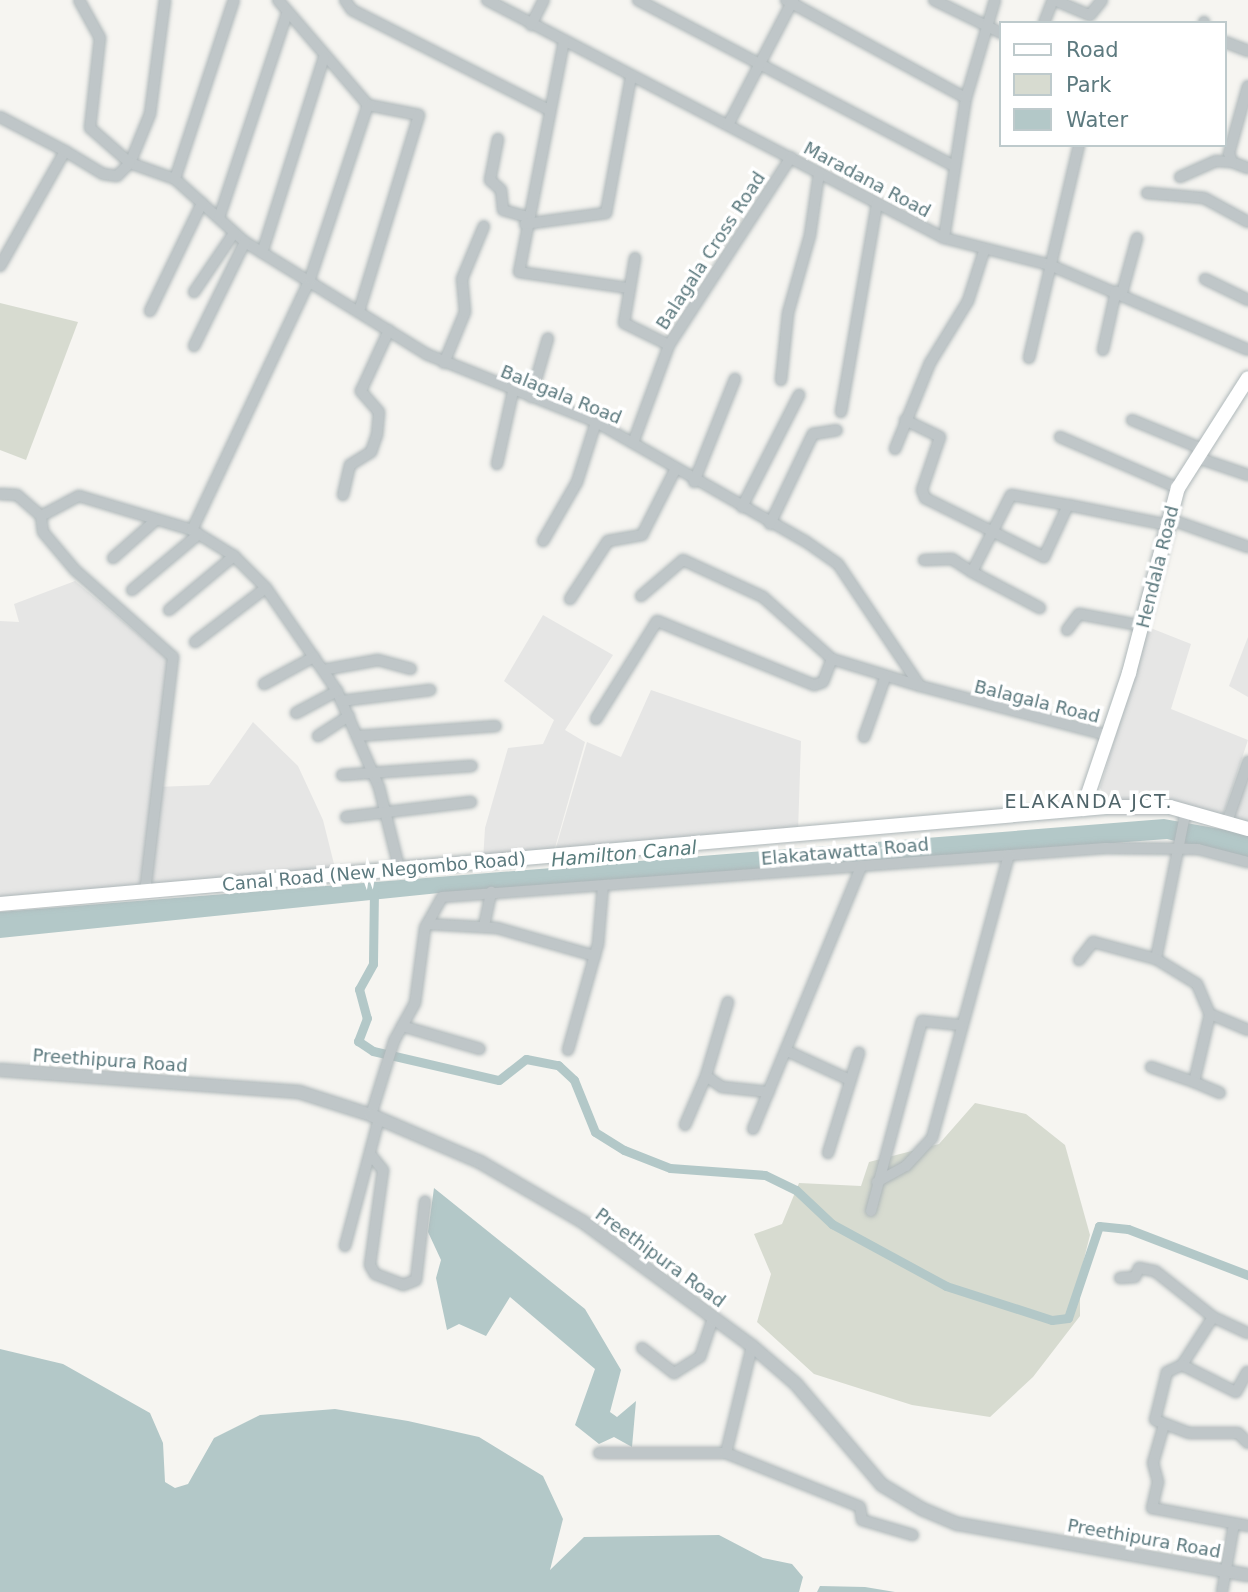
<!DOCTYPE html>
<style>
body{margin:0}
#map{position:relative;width:1248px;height:1592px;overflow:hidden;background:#f6f5f1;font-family:"DejaVu Sans",sans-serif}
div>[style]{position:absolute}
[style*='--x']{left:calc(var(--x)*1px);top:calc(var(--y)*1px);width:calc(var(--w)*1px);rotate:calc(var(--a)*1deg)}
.built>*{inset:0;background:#e6e6e5}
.green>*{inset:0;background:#d7dbd0}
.water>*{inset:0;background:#b3c8c8}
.canal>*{height:9px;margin:-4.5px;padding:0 4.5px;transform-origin:4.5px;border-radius:4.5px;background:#b3c8c8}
.roads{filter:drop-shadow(0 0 2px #aeb7b9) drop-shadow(0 0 2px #aeb7b9)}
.minor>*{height:10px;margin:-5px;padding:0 5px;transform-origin:5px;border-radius:5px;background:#bfc6c8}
.tertiary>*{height:12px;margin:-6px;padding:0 6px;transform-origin:6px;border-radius:6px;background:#bfc6c8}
.primary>*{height:14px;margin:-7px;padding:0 7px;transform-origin:7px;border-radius:7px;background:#fff}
span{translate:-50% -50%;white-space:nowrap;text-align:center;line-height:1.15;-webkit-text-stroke:7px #fff;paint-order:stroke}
.street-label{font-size:18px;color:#5d7a7f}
.neighbourhood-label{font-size:19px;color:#50656a;letter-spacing:2px}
.water-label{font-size:19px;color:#587c7c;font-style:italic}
.legend{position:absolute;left:999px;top:21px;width:228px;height:126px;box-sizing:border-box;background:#fff;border:2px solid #becacc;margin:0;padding:9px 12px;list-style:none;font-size:21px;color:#5d7a7f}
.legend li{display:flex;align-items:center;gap:14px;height:35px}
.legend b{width:35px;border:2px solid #becacc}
</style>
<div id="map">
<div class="built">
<div style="clip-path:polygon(75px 581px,171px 662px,156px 787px,209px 785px,253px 722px,298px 766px,323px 820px,336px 872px,0 900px,0 621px,19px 622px,14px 604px)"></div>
<div style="clip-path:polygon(543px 615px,613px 655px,565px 730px,585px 742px,553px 855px,483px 861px,485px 828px,508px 748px,543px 744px,554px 720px,504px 681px)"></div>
<div style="clip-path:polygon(1148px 627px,1191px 644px,1171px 709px,1248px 740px,1223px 815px,1109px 802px,1100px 788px)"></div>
<div style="clip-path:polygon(1248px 637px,1248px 697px,1229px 686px)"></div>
<div style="clip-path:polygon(651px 690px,801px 741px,798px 832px,554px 854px,587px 742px,621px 757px)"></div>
<div style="clip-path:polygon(1248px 774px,1248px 823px,1231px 818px)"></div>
</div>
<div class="green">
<div style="clip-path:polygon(0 303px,78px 322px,26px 460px,0 450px)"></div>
<div style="clip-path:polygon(975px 1103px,1026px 1114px,1065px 1145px,1090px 1235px,1080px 1275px,1080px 1316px,1033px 1377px,990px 1417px,912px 1405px,814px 1374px,757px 1322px,771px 1274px,754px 1234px,782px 1224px,799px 1183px,861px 1186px,869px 1162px,939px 1144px)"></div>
</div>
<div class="water">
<div style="clip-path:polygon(1164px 819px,1248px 834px,1248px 858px,1167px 839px,439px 893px,0 938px,0 912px)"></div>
<div style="clip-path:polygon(434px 1188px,585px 1309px,621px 1370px,610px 1412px,617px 1417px,636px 1401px,632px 1447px,614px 1437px,599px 1444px,575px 1425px,595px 1369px,510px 1297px,486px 1336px,459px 1324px,447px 1330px,436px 1278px,441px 1260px,428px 1232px)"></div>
<div style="clip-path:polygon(0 1349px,63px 1364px,150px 1413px,163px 1443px,165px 1482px,175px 1488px,188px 1484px,214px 1438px,260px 1415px,335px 1409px,408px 1421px,479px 1437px,543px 1476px,563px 1519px,550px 1570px,584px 1537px,719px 1535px,763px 1558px,792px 1564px,803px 1577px,799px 1592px,0 1592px)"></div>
<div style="clip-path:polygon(820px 1586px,865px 1587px,895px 1592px,817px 1592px)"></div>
</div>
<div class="canal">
<div style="--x:374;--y:890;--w:74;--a:90.8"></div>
<div style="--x:373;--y:964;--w:29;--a:119"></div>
<div style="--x:359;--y:989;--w:30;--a:75"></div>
<div style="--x:367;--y:1018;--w:25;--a:111"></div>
<div style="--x:358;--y:1041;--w:18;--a:34"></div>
<div style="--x:373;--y:1051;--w:129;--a:13"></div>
<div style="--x:499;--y:1080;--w:34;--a:-38"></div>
<div style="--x:526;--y:1059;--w:33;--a:11"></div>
<div style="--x:558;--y:1065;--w:22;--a:43"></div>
<div style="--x:574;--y:1080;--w:56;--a:68"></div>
<div style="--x:595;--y:1132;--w:34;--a:32"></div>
<div style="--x:624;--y:1150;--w:49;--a:21.4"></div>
<div style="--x:670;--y:1168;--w:95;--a:4.2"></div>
<div style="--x:765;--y:1175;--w:34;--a:26"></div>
<div style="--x:796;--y:1190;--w:50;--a:43.4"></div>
<div style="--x:832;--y:1224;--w:130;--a:28.5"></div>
<div style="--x:946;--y:1286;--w:111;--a:17.8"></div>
<div style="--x:1052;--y:1320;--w:16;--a:-7"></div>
<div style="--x:1068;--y:1318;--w:97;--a:-71.4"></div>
<div style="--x:1099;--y:1226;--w:29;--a:6"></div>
<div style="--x:1128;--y:1229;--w:129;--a:21"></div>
</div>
<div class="roads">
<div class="minor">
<div style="--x:165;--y:0;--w:115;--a:97.5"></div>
<div style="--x:150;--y:114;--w:53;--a:112.2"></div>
<div style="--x:130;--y:163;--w:48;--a:19.6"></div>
<div style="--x:175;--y:179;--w:94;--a:42"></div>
<div style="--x:245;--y:242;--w:213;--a:31.7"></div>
<div style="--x:426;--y:354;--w:183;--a:21.8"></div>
<div style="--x:596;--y:422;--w:241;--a:29.7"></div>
<div style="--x:805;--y:541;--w:40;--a:34.9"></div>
<div style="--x:838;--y:564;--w:147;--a:56.1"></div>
<div style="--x:920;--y:686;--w:193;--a:14.7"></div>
<div style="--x:278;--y:0;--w:138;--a:49.4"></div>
<div style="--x:368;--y:105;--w:52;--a:11.1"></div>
<div style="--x:419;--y:115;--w:202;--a:107"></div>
<div style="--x:345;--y:0;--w:12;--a:55"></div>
<div style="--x:352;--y:10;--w:221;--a:26.9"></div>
<div style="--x:487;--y:0;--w:515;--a:27.51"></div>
<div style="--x:944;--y:238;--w:109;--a:14.3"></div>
<div style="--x:1050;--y:265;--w:215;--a:23.2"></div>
<div style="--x:638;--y:0;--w:357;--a:27.7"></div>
<div style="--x:786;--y:0;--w:205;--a:28.6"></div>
<div style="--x:934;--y:0;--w:75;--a:26.2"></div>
<div style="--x:1054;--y:0;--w:39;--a:23"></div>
<div style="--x:1090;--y:15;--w:19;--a:-51"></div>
<div style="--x:1044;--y:23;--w:25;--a:-69"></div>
<div style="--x:1204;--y:23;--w:1;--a:-90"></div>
<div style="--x:531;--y:25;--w:28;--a:-63"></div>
<div style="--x:564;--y:41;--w:235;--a:101"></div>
<div style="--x:519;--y:272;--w:109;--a:8.4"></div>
<div style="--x:1225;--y:42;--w:25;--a:21"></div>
<div style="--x:1248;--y:86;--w:70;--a:105.8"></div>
<div style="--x:1229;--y:153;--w:9;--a:72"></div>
<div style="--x:1232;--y:162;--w:17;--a:21"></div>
<div style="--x:0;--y:117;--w:73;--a:27.6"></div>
<div style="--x:728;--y:125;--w:141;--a:-62.5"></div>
<div style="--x:498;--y:139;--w:42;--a:101"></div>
<div style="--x:490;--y:180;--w:15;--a:42"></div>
<div style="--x:501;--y:190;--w:20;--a:84"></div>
<div style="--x:503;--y:210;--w:25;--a:16"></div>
<div style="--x:1180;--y:177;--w:39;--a:-24"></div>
<div style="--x:1216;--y:161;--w:16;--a:4"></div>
<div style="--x:175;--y:179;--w:188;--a:-71.8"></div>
<div style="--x:1147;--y:193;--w:57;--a:5"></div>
<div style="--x:1204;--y:198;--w:50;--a:28.6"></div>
<div style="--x:219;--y:218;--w:215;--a:-71.6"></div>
<div style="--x:525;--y:224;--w:82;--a:-7.7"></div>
<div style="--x:606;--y:213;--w:138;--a:-79.6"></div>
<div style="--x:944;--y:238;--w:142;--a:-81.1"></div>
<div style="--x:966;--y:98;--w:102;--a:-73.5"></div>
<div style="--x:262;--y:253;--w:205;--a:-72.4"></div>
<div style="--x:635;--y:258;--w:66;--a:99.6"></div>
<div style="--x:624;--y:323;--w:50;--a:26.1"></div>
<div style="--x:0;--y:266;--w:132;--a:-60.5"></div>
<div style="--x:65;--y:151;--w:44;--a:31.2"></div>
<div style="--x:103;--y:174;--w:14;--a:8"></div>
<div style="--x:117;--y:176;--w:18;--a:-45"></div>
<div style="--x:130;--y:163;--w:53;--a:-138.8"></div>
<div style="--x:90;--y:128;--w:91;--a:-83.7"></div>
<div style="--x:100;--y:38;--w:43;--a:-118.9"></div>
<div style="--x:1205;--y:279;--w:48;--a:26"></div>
<div style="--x:194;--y:292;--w:71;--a:-55.9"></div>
<div style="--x:1122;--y:293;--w:57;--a:-74.7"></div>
<div style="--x:150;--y:311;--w:120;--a:-64.3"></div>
<div style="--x:194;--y:346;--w:116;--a:-63.9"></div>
<div style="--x:1103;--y:350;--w:60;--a:-77.6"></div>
<div style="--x:1029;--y:358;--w:219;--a:-76.8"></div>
<div style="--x:444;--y:363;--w:55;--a:-67.6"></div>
<div style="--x:465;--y:312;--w:33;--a:-95"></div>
<div style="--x:462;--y:279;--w:57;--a:-67.5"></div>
<div style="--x:781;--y:380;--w:67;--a:-84"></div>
<div style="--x:788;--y:313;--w:81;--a:-74.2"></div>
<div style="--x:810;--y:235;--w:63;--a:-81.7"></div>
<div style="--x:531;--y:397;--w:61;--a:-73.9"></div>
<div style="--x:841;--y:412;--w:212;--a:-80.2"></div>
<div style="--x:905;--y:420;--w:39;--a:26"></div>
<div style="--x:940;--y:437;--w:56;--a:108.8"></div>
<div style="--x:922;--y:490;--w:9;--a:69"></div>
<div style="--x:925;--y:498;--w:133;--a:26.4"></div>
<div style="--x:1044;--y:557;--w:57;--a:-65.2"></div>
<div style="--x:1068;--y:505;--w:102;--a:11.3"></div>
<div style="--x:1132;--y:420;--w:74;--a:22.4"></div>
<div style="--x:1060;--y:437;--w:129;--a:23.4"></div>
<div style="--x:633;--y:443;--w:104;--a:-69.8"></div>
<div style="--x:669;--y:345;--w:224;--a:-57"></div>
<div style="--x:895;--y:449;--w:93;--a:-67.9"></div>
<div style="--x:930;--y:363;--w:73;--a:-58.5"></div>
<div style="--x:968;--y:301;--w:52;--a:-72.3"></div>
<div style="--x:1195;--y:457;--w:56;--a:18.8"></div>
<div style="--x:497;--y:464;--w:75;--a:-77.6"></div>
<div style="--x:694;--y:482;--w:111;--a:-68.3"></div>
<div style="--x:0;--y:494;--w:17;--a:3"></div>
<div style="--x:17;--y:495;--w:32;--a:41"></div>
<div style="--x:41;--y:516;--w:43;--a:-27.8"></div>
<div style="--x:79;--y:496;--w:118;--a:16.7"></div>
<div style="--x:192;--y:530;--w:49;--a:31.8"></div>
<div style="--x:234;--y:556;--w:45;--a:45"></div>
<div style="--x:266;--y:588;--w:125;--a:55.4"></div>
<div style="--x:337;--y:691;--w:105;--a:66.4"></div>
<div style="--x:379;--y:787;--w:87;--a:76"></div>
<div style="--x:343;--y:495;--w:31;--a:-77"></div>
<div style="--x:350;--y:465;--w:25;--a:-32"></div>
<div style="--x:371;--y:452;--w:18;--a:-71"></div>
<div style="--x:377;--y:435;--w:23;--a:-85"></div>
<div style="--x:379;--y:412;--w:28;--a:-131"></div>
<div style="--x:361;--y:391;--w:67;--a:-65.3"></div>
<div style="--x:742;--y:507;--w:126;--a:-63"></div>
<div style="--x:41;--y:516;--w:16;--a:83"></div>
<div style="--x:43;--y:532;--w:50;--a:49.9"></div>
<div style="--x:75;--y:570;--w:131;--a:41.6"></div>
<div style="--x:173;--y:657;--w:237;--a:96.8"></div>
<div style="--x:1169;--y:519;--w:84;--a:19.5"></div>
<div style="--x:770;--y:524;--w:100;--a:-64.5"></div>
<div style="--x:813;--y:434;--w:24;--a:-9"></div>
<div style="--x:192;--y:530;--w:277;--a:-64.8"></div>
<div style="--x:310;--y:279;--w:183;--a:-71.6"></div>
<div style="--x:543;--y:541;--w:68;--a:-60"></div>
<div style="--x:577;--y:482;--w:63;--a:-72.4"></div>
<div style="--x:113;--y:558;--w:57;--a:-41.5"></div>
<div style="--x:924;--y:560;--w:28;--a:-2"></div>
<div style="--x:952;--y:559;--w:24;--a:33"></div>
<div style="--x:132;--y:590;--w:87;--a:-39.9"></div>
<div style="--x:641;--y:596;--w:55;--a:-40.6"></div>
<div style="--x:683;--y:560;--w:88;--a:24.8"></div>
<div style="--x:763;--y:597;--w:93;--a:41.9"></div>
<div style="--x:832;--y:659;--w:92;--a:17.1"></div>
<div style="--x:570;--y:599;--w:69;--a:-56.8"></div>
<div style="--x:608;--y:541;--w:35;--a:-10"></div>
<div style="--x:642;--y:535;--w:73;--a:-63.1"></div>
<div style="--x:1040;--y:608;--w:77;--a:-152.1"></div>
<div style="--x:972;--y:572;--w:86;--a:-63.1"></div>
<div style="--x:1011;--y:495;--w:58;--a:10"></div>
<div style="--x:169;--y:610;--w:85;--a:-39.7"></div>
<div style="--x:1067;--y:630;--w:20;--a:-53"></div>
<div style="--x:1079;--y:614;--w:65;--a:10.6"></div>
<div style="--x:195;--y:642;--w:89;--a:-37.3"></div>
<div style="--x:323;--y:670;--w:56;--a:-10.3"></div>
<div style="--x:378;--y:660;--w:34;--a:15"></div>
<div style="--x:264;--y:684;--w:57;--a:-28.4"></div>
<div style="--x:341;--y:701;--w:90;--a:-7"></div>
<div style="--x:296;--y:713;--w:47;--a:-28.2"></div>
<div style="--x:596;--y:719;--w:115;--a:-58.1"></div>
<div style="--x:657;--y:621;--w:170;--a:22.2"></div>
<div style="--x:814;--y:685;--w:9;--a:-18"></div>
<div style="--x:823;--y:682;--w:25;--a:-69"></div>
<div style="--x:318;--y:736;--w:37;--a:-33"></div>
<div style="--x:358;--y:736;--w:138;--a:-4.1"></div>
<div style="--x:864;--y:737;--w:63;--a:-70.4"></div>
<div style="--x:342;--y:775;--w:130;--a:-4"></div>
<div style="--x:1186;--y:810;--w:152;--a:101.4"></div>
<div style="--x:1156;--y:959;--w:48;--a:31.4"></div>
<div style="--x:1197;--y:984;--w:33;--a:67"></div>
<div style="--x:1210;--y:1014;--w:41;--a:22.8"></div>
<div style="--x:346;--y:817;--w:126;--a:-6.8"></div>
<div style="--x:1227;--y:822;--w:64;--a:-70.7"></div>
<div style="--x:427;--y:924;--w:70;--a:3.3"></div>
<div style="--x:497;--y:928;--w:102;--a:15.9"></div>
<div style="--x:484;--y:926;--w:35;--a:-78"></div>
<div style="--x:1079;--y:960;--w:23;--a:-52"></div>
<div style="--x:1093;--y:942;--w:65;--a:15.1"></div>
<div style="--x:728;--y:1002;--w:77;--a:106.6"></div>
<div style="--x:706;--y:1076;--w:19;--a:35"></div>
<div style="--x:722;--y:1087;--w:47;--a:6.1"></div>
<div style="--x:1210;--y:1014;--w:70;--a:103.2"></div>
<div style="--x:1194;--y:1082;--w:28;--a:23"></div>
<div style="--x:402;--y:1026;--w:81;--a:16.4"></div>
<div style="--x:568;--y:1050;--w:110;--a:-74.2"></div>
<div style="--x:598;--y:944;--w:58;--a:-85.1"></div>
<div style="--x:787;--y:1051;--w:69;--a:24.7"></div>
<div style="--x:1151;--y:1067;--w:46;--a:19.2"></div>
<div style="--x:371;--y:1115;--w:77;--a:-72.7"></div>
<div style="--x:394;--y:1041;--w:43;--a:-61.1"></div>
<div style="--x:415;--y:1003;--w:76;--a:-82.4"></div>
<div style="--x:425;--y:928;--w:35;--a:-61"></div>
<div style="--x:442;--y:897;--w:665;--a:-4.23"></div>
<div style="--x:1105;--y:848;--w:93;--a:0.6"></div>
<div style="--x:1198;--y:849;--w:52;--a:14.6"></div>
<div style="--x:685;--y:1125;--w:53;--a:-66.8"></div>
<div style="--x:753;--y:1129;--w:283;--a:-67.6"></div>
<div style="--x:828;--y:1153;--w:105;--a:-72.8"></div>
<div style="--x:370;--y:1154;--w:21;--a:51"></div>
<div style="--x:383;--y:1170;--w:96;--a:97.8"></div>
<div style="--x:370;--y:1265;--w:10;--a:61"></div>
<div style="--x:375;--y:1274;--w:30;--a:21"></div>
<div style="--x:403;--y:1285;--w:14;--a:-21"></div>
<div style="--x:416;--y:1280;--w:79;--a:-83.4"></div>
<div style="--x:877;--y:1182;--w:33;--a:-29"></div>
<div style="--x:906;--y:1166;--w:38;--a:-47"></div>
<div style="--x:932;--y:1138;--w:293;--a:-74.8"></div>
<div style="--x:871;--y:1211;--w:197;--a:-75"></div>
<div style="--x:922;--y:1021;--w:38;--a:6"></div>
<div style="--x:345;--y:1246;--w:132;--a:-75.1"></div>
<div style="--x:1120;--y:1278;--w:15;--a:-4"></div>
<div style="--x:1135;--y:1277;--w:10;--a:-66"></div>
<div style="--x:1139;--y:1268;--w:16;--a:11"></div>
<div style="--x:1155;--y:1271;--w:74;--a:38.4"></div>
<div style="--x:1213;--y:1317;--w:38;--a:25"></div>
<div style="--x:1213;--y:1317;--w:57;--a:122.9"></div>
<div style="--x:1182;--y:1365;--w:17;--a:155"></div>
<div style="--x:1167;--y:1372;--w:49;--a:104"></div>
<div style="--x:1155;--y:1420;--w:36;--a:21"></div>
<div style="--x:1189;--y:1433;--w:49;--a:0"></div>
<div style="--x:1238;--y:1433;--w:14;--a:45"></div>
<div style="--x:642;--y:1348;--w:41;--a:38"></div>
<div style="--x:674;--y:1373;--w:31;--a:-32"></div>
<div style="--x:700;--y:1357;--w:41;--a:-71.6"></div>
<div style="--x:1182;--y:1365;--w:60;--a:26.6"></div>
<div style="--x:1236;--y:1392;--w:23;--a:-61"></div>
<div style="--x:1163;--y:1428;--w:36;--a:106"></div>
<div style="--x:1153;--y:1463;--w:20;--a:75"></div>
<div style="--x:1158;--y:1482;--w:27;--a:103"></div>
<div style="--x:1152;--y:1508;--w:98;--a:10.6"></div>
<div style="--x:599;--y:1453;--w:127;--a:0"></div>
<div style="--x:726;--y:1453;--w:144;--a:21.9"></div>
<div style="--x:860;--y:1507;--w:13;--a:81"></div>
<div style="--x:862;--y:1520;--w:53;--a:16.4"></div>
<div style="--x:726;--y:1453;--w:110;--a:-76.3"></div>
<div style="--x:1222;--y:1592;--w:69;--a:-80"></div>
</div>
<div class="tertiary">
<div style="--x:0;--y:1070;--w:300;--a:4.2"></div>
<div style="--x:299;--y:1092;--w:76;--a:17.7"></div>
<div style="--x:371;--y:1115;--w:119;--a:23.3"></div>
<div style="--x:480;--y:1162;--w:119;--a:30.2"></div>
<div style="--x:583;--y:1222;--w:210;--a:36.3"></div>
<div style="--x:752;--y:1346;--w:58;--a:40.8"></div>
<div style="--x:796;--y:1384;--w:133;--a:49.6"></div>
<div style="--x:882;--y:1485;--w:47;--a:31"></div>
<div style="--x:922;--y:1509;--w:39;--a:23"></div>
<div style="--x:958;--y:1524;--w:294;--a:10"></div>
</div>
<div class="primary">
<div style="--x:1083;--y:809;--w:144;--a:-71.3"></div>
<div style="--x:1129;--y:673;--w:191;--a:-75.2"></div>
<div style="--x:1178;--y:488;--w:130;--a:-57.5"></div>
<div style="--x:0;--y:904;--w:1110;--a:-5.01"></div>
<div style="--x:1106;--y:807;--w:64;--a:0"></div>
<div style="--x:1170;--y:807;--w:81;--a:15.8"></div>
</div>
</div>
<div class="street-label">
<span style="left:867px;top:180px;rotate:28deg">Maradana Road</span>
<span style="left:711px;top:251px;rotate:-57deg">Balagala Cross Road</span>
<span style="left:561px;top:395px;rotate:22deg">Balagala Road</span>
<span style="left:1158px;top:567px;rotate:-76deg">Hendala Road</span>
<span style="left:1037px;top:702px;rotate:14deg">Balagala Road</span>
<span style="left:845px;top:852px;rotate:-5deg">Elakatawatta Road</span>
<span style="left:374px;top:872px;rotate:-5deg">Canal Road (New Negombo Road)</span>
<span style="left:110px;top:1061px;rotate:4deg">Preethipura Road</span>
<span style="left:660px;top:1258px;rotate:36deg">Preethipura Road</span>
<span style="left:1144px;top:1539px;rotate:10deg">Preethipura Road</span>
</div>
<div class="neighbourhood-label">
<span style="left:1089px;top:802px">ELAKANDA JCT.</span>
</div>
<div class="water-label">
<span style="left:624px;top:854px;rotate:-5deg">Hamilton Canal</span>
</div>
<ul class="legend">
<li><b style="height:9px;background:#fff"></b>Road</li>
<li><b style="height:19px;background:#d7dbd0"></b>Park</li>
<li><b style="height:19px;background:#b3c8c8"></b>Water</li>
</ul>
</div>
